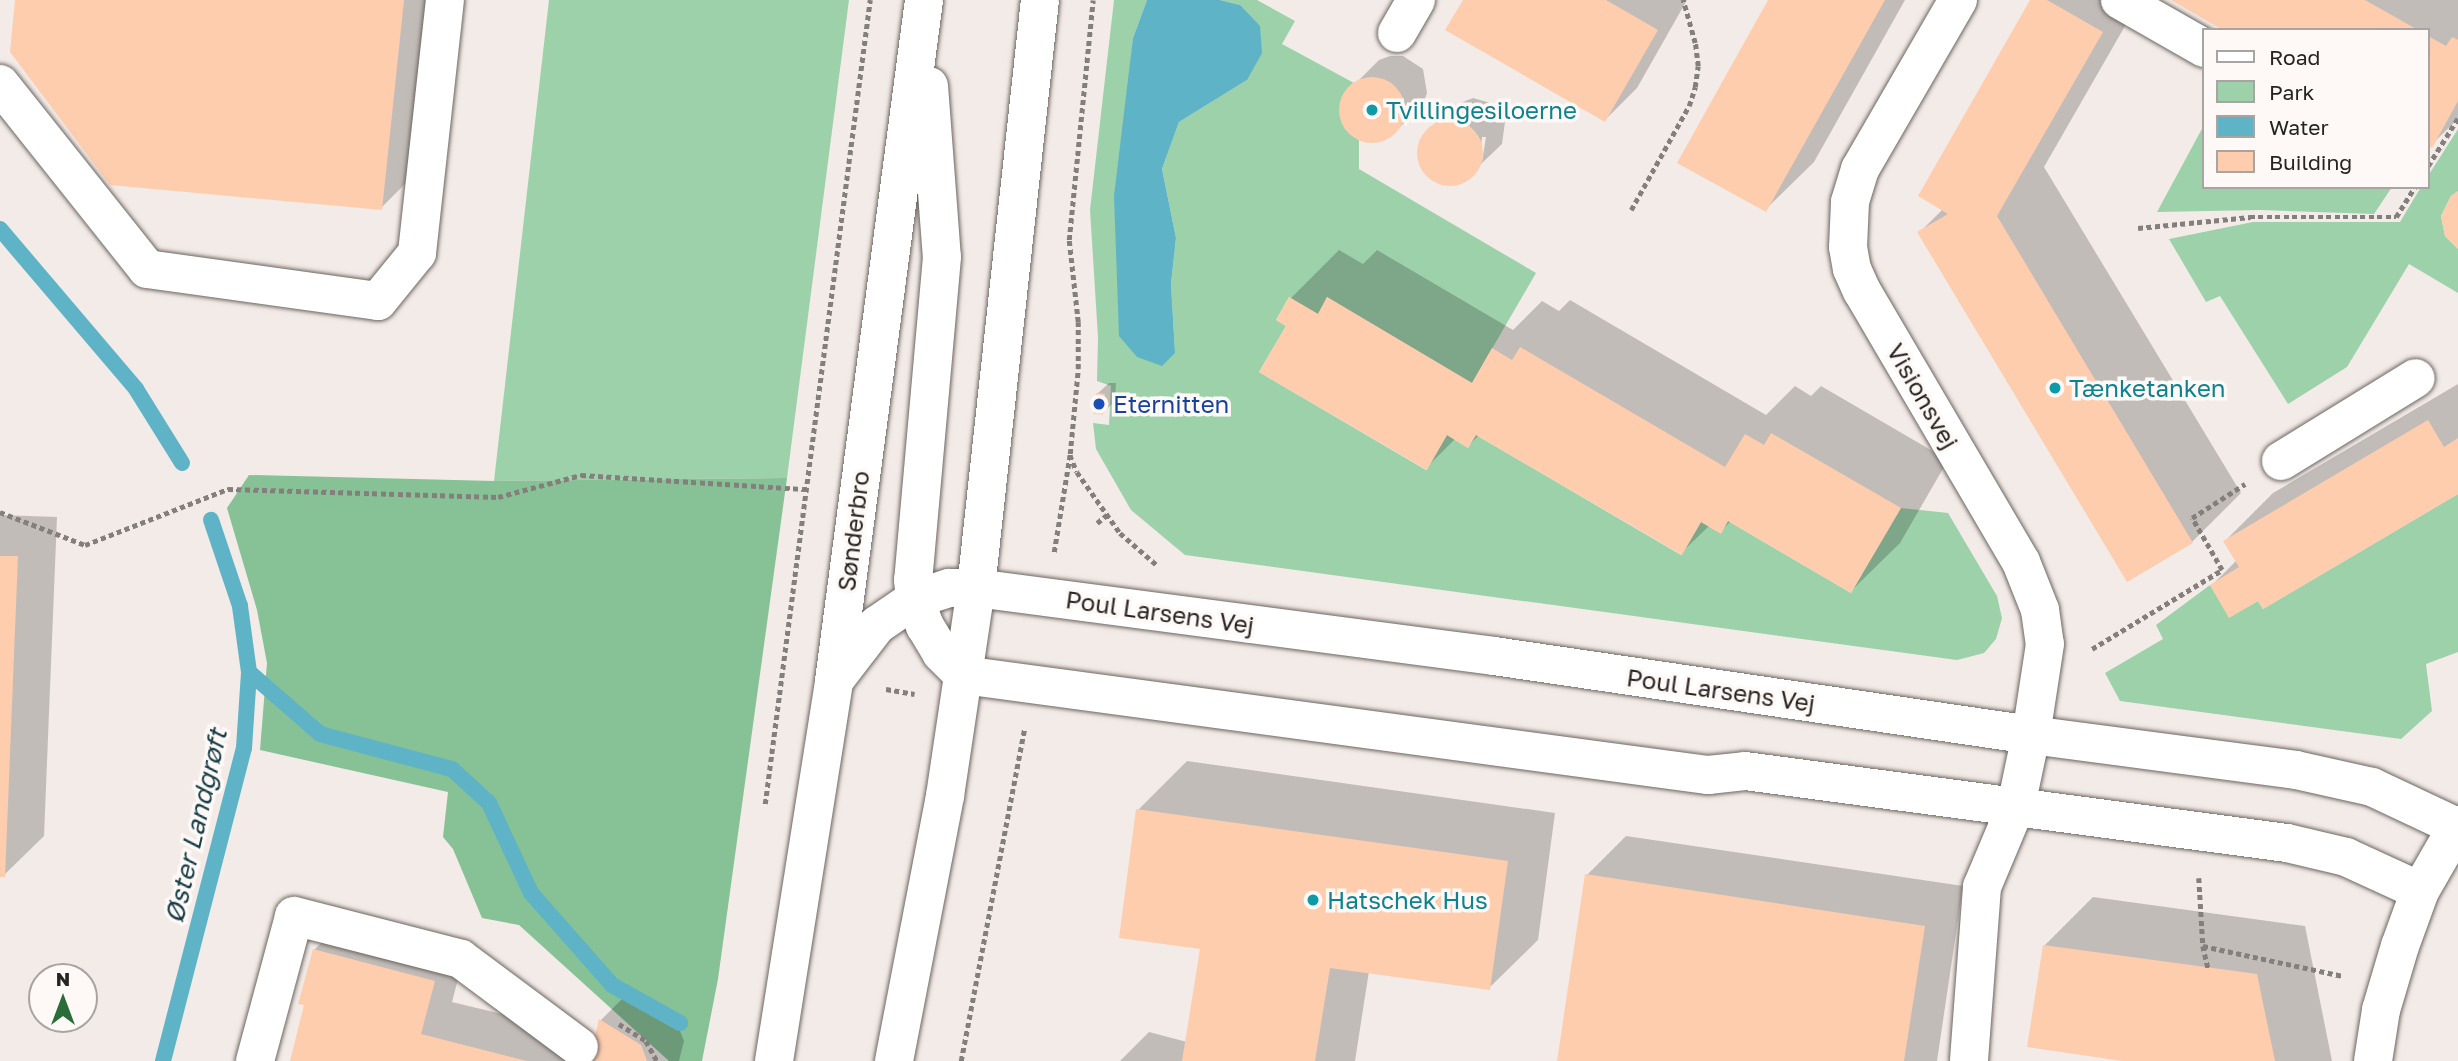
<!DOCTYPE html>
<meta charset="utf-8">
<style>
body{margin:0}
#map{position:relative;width:2458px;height:1061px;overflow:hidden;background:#f3ebe7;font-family:"Golos Text",sans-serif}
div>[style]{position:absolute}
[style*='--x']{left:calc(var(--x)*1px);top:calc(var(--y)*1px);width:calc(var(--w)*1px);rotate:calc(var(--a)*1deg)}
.green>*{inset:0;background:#9dd1aa}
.forest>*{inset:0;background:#87c196}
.water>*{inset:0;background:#5eb3c7}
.shadow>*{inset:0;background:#0003}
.stream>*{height:16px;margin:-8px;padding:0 8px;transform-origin:8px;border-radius:8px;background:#5eb3c7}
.building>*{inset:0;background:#fecdae;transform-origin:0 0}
.round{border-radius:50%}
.path>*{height:4.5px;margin-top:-2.25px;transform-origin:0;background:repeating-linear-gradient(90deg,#847f7c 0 5px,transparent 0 8.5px)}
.roads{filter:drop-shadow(0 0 2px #6c6561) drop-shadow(0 0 2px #6c6561)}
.minor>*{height:38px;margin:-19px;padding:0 19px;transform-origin:19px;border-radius:19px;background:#fff}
.dots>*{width:19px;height:19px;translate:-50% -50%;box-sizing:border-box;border:4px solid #fef9f7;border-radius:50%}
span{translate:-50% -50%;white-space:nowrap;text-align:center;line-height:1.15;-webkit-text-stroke:7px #fef9f7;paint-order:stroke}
.culture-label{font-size:24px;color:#0d838f}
.left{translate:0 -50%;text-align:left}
.street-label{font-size:24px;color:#262422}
.transit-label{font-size:24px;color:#164399}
.water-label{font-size:26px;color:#163e47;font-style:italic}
.legend{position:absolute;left:2202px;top:28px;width:228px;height:161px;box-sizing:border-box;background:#fef9f7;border:2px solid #a8a4a2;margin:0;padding:9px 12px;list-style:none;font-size:21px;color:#262422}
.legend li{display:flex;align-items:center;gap:14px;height:35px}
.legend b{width:35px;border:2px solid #a8a4a2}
.north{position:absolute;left:28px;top:963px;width:70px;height:70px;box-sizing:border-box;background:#fef9f7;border:2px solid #a8a4a2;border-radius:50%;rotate:0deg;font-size:19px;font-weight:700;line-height:28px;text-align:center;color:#262422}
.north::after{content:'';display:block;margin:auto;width:24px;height:32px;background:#2b6d38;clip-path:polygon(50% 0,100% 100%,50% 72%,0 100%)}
</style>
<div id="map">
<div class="green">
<div style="clip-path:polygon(549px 0,849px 0,787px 478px,494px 481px)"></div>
<div style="clip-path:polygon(1114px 0,1147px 0,1133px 38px,1128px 95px,1175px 353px,1171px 284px,1176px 238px,1162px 169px,1179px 122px,1247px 80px,1240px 5px,1220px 0,1257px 0,1295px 21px,1282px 44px,1354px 83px,1345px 92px,1340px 116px,1345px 129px,1359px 140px,1359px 169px,1536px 273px,1472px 383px,1327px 297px,1318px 314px,1289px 297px,1276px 320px,1286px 326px,1259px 372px,1426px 470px,1447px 435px,1468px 448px,1476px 435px,1681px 555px,1701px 522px,1721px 533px,1728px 521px,1851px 593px,1901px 508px,1948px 513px,1997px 596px,2002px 618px,1996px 639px,1984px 653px,1957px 660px,1185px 555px,1131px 510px,1096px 449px,1093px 423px,1109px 425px,1111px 386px,1097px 381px,1098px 337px,1090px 210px)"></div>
<div style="clip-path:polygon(2204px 125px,2204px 187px,2392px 187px,2374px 214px,2260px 210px,2157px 212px)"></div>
<div style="clip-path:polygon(2458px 129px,2458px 191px,2451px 196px,2441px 216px,2445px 236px,2458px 249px,2458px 293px,2409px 264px,2347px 367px,2288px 404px,2220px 296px,2206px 302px,2169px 239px,2253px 222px,2400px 222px,2421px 187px,2428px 187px,2428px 176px)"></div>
<div style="clip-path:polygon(2458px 494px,2458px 652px,2426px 664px,2432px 711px,2401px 739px,2120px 701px,2105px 673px,2163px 639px,2156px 625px,2210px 585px,2229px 617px,2258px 601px,2263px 609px)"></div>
</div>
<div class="forest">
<div style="clip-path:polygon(249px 475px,494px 481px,787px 478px,718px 979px,702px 1061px,669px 1061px,519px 925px,482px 918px,453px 849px,443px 837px,448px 792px,260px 750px,267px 663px,257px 610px,227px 508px)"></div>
</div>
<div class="water">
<div style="clip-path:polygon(1147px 0,1220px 0,1240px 5px,1260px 26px,1262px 53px,1247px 80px,1179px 122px,1162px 169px,1176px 238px,1171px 284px,1175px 353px,1162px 366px,1137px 357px,1119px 336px,1114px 196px,1133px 38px)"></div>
</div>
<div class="shadow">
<div style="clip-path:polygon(17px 0,438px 0,421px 168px,381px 208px)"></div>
<div style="clip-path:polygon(1465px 0,1687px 0,1637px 88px,1605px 120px)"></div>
<div style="clip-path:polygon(1770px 0,1905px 0,1814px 162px,1765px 210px)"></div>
<div style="clip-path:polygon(2032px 0,2140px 0,2044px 167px,2241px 493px,2192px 542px,2128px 580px,1919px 233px,1943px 209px)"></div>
<div style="clip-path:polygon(2175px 0,2458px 0,2458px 119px,2431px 145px,2428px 144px,2428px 30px,2227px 30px)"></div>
<div style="clip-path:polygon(1390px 56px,1403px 56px,1423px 69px,1427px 93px,1423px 104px,1399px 128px,1379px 141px,1366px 141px,1346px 128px,1342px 104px,1346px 93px,1379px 60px)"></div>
<div style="clip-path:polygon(evenodd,1473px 98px,1494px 104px,1505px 122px,1502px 144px,1462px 182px,1440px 183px,1424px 169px,1419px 149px,1429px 129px,1453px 106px,1473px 98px,1482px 137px,1486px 137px,1482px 162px,1479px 162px,1482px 137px)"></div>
<div style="clip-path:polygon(1339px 250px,1363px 264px,1377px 250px,1513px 330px,1542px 301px,1559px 311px,1570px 300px,1766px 415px,1795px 386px,1811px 396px,1821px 386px,1948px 460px,1900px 543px,1851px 591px,1731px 521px,1721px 531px,1710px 525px,1681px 553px,1479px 435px,1468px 446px,1456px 438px,1426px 468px,1288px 326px,1291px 298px)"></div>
<div style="clip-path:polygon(1109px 383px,1116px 383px,1115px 401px,1103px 413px,1097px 394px)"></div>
<div style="clip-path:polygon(2458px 384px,2458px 492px,2258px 598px,2212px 585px,2236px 561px,2225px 541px,2273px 493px)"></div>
<div style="clip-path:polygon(0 515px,57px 517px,44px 836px,4px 875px,0 875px)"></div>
<div style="clip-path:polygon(1187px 761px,1555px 813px,1538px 940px,1489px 988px,1369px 971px,1355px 1061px,1120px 1061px,1149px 1032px,1187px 1042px,1202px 948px,1138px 810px)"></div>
<div style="clip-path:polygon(1626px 836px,1963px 886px,1937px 1061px,1559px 1061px,1587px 875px)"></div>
<div style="clip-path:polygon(2093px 897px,2305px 926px,2332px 1061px,2133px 1061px,2044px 946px)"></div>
<div style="clip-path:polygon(347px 918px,466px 949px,452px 1002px,597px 1037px,601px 1020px,633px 988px,673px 1013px,684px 1041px,679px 1061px,292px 1061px,306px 1004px,314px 950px)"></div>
</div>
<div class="stream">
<div style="--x:0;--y:229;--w:210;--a:49.6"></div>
<div style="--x:136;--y:389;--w:87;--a:58.1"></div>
<div style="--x:249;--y:672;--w:94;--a:41.1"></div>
<div style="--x:320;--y:734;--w:137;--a:14.9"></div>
<div style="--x:452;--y:769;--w:50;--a:42.6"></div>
<div style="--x:489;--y:803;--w:99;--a:65"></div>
<div style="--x:531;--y:893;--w:123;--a:48.6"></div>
<div style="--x:612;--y:985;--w:78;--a:29.2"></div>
<div style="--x:163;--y:1061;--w:323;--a:-75.5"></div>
<div style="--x:244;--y:748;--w:76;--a:-86.2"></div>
<div style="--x:249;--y:672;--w:67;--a:-97.8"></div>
<div style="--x:240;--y:606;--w:91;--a:-108.6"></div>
</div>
<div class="building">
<div style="clip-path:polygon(15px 0,404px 0,382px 210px,110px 185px,10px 52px)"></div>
<div style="clip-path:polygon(1463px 0,1606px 0,1658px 30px,1605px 122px,1445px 30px)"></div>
<div style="clip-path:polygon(1768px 0,1885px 0,1766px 212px,1677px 163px)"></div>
<div style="clip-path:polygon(2030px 0,2047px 0,2103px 32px,1997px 216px,2193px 543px,2127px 582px,1917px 232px,1948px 214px,1918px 196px)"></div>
<div style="clip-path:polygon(2171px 0,2365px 0,2418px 30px,2223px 30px)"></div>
<div style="clip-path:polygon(2428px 36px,2446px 46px,2452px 37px,2458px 40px,2458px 101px,2432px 148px,2428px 146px)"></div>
<div class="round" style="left:1339px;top:77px;width:66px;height:66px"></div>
<div class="round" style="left:1417px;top:120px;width:66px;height:66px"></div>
<div style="clip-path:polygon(2458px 191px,2458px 249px,2445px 236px,2441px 216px,2451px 196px)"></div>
<div style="clip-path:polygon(1289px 297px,1318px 314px,1327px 297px,1472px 383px,1492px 348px,1512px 360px,1520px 347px,1725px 467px,1745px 434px,1764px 445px,1771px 433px,1901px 508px,1851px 593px,1728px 521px,1721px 534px,1701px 522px,1682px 555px,1476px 435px,1468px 448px,1447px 435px,1427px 470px,1259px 372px,1286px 326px,1276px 320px)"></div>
<div style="left:1096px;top:393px;width:9px;height:21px;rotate:6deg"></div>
<div style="clip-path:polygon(2428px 420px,2444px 447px,2458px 438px,2458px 494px,2263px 609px,2258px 601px,2229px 618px,2210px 585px,2239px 567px,2223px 541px)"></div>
<div style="clip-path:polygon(0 556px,18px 556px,5px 877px,0 877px)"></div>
<div style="clip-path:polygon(1136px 809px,1508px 861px,1490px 990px,1330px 968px,1315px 1061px,1182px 1061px,1200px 949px,1119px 938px)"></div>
<div style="clip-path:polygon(1585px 874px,1925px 926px,1904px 1061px,1557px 1061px)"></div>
<div style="clip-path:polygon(2043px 945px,2257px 974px,2275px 1061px,2122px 1061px,2027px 1047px)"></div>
<div style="clip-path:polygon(313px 949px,435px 981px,421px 1034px,527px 1061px,290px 1061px,304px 1005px,298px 1004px)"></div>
<div style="clip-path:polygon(599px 1019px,641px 1045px,647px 1061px,589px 1061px)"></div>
</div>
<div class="path">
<div style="--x:2428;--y:166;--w:57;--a:-58"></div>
<div style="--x:1631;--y:210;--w:119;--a:-60.9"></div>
<div style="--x:1689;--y:106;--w:20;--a:-72"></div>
<div style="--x:1695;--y:87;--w:21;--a:-82"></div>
<div style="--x:1698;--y:66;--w:23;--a:-97"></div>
<div style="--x:1695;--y:43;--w:45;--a:-105.6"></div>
<div style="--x:2138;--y:228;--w:113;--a:-5.6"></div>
<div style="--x:2250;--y:217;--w:146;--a:0"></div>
<div style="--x:2396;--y:217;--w:36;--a:-58"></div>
<div style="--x:1070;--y:455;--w:18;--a:68"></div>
<div style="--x:1077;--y:472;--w:75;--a:54.8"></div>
<div style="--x:1120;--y:533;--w:49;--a:40.9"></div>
<div style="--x:0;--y:512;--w:91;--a:21.2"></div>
<div style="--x:85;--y:545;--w:154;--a:-21.4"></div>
<div style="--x:228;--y:489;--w:270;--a:1.7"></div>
<div style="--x:498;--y:497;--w:86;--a:-14.8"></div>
<div style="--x:581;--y:475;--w:225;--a:3.6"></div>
<div style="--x:1097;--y:523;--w:13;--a:-39"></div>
<div style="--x:1054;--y:552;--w:99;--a:-80.7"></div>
<div style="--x:1070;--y:454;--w:85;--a:-84.6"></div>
<div style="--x:1078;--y:369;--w:47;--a:-90"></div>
<div style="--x:1078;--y:322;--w:82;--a:-96.3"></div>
<div style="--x:1069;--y:240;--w:241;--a:-84.3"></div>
<div style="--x:2092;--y:649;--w:152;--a:-31.3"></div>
<div style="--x:2222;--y:570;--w:60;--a:-120"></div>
<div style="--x:2192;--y:518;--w:63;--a:-32.7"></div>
<div style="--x:886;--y:689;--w:29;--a:10"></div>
<div style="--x:765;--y:804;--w:811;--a:-82.56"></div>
<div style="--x:2199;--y:878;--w:68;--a:86.6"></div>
<div style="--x:2203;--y:946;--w:23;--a:77"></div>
<div style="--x:2203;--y:946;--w:143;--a:12.1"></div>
<div style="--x:619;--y:1024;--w:32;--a:32"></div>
<div style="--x:646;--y:1041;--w:23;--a:61"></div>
<div style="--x:961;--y:1061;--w:337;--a:-79.2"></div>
</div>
<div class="roads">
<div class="minor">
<div style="--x:1958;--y:0;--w:195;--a:120.1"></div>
<div style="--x:1860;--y:169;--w:34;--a:107"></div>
<div style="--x:1850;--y:202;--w:45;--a:92.5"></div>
<div style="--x:1848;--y:247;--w:22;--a:80"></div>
<div style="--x:1852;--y:269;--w:24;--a:66"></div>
<div style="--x:1862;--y:291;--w:314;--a:59.6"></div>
<div style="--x:2021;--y:562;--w:52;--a:68.4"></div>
<div style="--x:2040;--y:610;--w:34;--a:82"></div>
<div style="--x:2045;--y:644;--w:92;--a:98.7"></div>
<div style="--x:2031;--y:735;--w:73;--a:101.9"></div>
<div style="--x:2016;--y:806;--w:88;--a:112.8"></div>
<div style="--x:1982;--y:887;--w:174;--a:94.3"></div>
<div style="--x:2120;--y:0;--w:97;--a:29.7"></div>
<div style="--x:1397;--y:33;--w:38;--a:-60"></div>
<div style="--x:0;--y:84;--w:236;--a:51.5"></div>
<div style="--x:147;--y:269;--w:233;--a:7.9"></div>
<div style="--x:378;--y:301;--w:62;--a:-50.9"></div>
<div style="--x:417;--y:253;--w:255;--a:-83.7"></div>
<div style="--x:929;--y:86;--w:171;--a:85.7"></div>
<div style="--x:942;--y:257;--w:324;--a:95.1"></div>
<div style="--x:913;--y:580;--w:19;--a:84"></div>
<div style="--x:915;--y:599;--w:29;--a:70"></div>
<div style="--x:925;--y:626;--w:31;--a:59"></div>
<div style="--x:941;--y:653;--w:31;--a:45"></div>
<div style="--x:2281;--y:461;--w:158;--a:-31.6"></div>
<div style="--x:963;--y:675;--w:752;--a:7.65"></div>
<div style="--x:1708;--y:775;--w:37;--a:-6"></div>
<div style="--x:1745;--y:771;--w:547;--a:7.57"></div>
<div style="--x:2287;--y:843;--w:61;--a:13.3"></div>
<div style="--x:2346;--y:857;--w:81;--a:24.7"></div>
<div style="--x:834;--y:681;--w:71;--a:-52.5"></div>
<div style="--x:877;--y:625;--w:46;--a:-34.4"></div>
<div style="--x:915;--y:599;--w:36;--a:-18"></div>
<div style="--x:949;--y:588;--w:27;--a:0"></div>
<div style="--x:976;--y:588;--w:522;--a:7.48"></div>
<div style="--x:1494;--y:656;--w:543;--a:8.37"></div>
<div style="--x:2031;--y:735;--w:267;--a:7.5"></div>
<div style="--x:2296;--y:770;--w:78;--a:12.6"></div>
<div style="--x:2372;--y:787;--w:94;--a:25.2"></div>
<div style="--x:255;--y:1061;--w:150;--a:-74.9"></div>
<div style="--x:294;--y:916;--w:172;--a:14.4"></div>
<div style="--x:461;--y:959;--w:147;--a:36.7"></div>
<div style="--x:774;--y:1061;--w:385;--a:-81"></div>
<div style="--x:834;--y:681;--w:687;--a:-82.47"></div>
<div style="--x:894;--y:1061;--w:270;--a:-79.1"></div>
<div style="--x:945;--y:796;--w:210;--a:-81.5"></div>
<div style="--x:976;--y:588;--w:591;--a:-83.79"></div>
<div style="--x:2373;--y:1061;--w:52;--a:-81.1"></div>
<div style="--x:2381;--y:1010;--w:67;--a:-73.5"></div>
<div style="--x:2400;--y:946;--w:59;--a:-70"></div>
<div style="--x:2420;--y:891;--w:76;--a:-60.1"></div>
</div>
</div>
<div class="dots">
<div style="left:1372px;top:110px;background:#0f9aa8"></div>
<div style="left:2055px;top:388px;background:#0f9aa8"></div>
<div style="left:1099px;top:404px;background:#1a4fb4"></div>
<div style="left:1313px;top:900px;background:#0f9aa8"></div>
</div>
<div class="culture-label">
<span class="left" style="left:1386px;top:110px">Tvillingesiloerne</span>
<span class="left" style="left:2069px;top:388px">Tænketanken</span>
<span class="left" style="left:1327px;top:900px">Hatschek Hus</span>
</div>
<div class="street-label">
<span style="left:1923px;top:396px;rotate:60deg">Visionsvej</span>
<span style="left:853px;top:531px;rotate:-83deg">Sønderbro</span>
<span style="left:1160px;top:612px;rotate:8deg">Poul Larsens Vej</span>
<span style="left:1721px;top:690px;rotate:8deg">Poul Larsens Vej</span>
</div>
<div class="transit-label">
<span class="left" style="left:1113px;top:404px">Eternitten</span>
</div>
<div class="water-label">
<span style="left:196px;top:826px;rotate:-77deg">Øster Landgrøft</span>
</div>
<ul class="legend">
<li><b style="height:9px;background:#fff"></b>Road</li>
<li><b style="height:19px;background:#9dd1aa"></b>Park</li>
<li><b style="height:19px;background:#5eb3c7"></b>Water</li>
<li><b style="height:19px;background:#fecdae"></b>Building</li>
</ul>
<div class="north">N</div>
</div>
